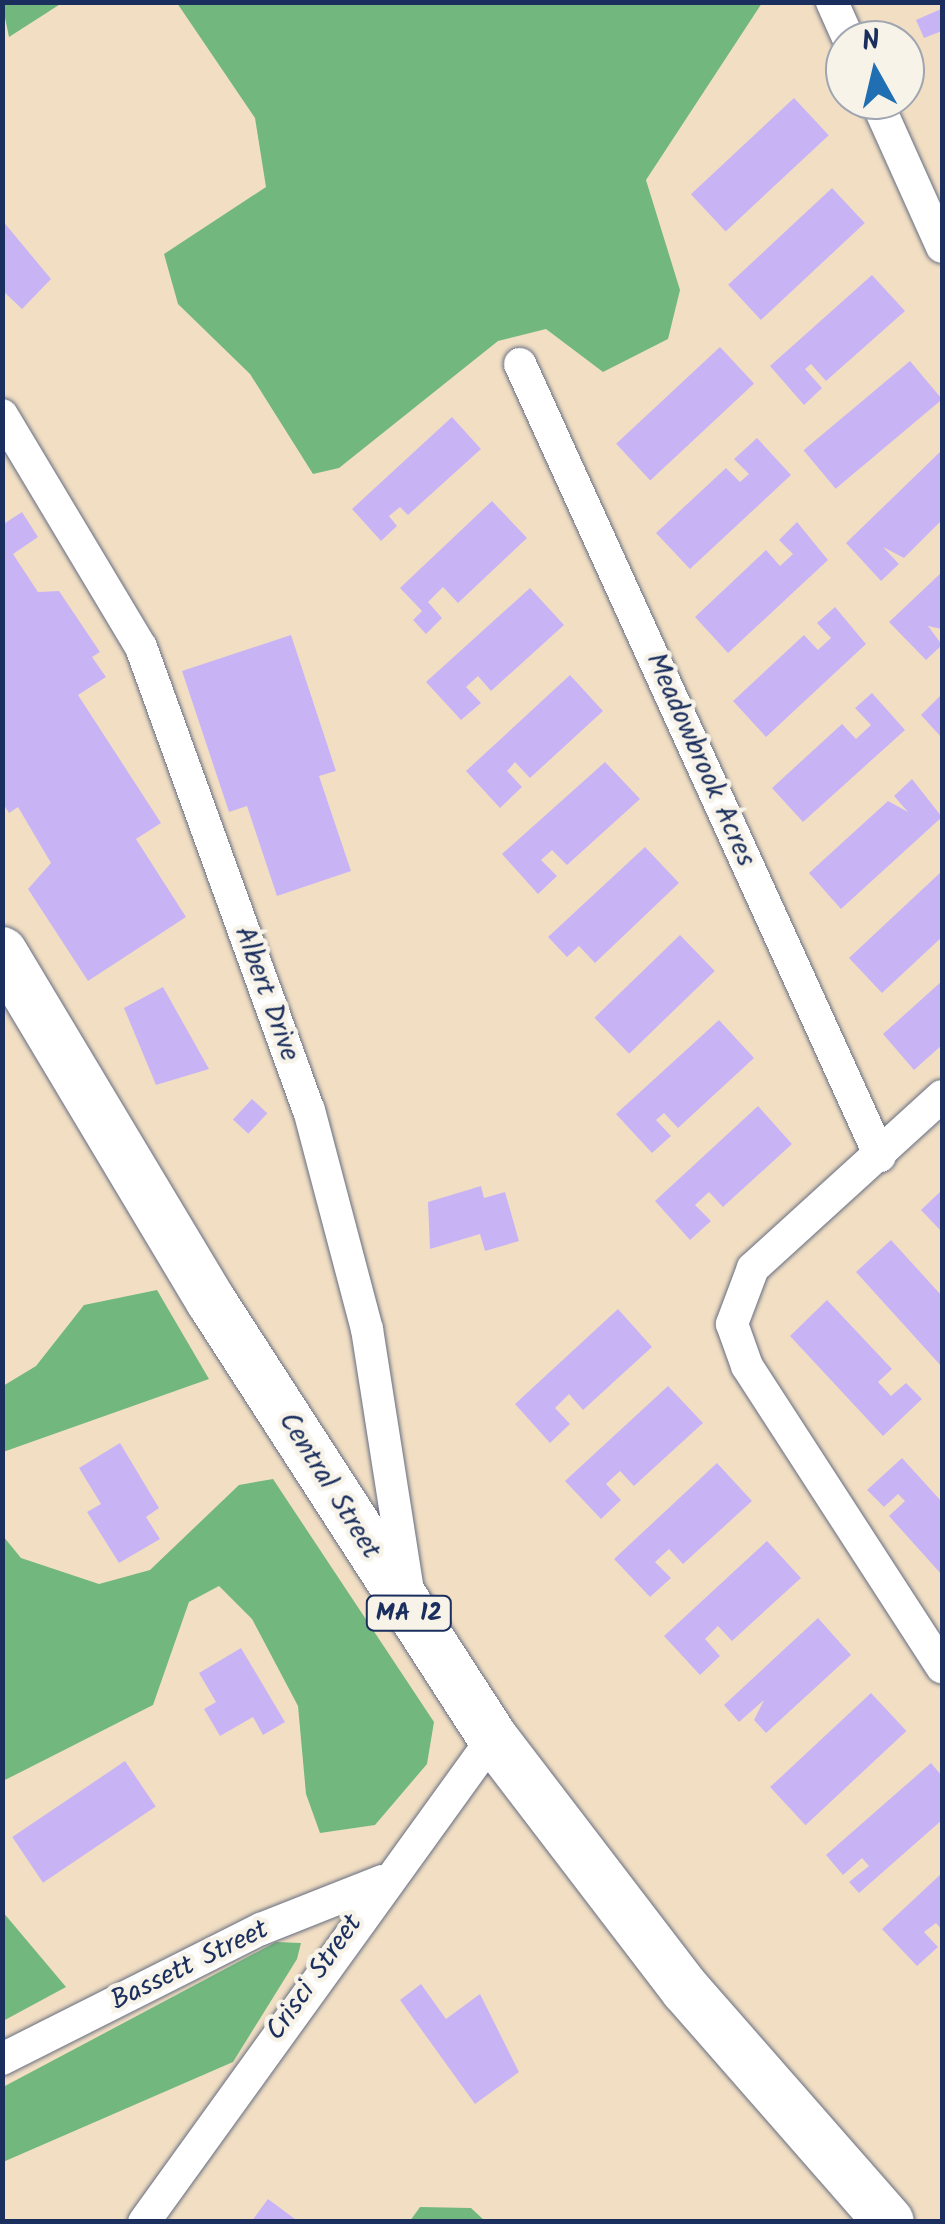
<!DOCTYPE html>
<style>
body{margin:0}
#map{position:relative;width:945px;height:2224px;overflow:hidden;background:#f2dfc3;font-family:Kalam,sans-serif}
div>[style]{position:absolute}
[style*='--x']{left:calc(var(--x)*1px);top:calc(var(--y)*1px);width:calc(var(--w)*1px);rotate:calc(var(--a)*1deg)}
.forest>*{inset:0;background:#72b87e}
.building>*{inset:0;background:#c8b4f5;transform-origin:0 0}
.roads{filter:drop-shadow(0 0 2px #666d81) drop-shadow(0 0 2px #666d81)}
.street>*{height:32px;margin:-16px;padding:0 16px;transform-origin:16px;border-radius:16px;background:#fff}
.primary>*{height:50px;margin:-25px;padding:0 25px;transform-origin:25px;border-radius:25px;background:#fff}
span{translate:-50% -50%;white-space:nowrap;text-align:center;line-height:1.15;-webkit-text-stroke:9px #f7f3e8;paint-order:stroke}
.shield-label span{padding:2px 8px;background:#f7f3e8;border:2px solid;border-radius:8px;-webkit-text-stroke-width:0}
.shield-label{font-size:25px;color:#1b2f5e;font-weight:700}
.street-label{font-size:28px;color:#1b2f5e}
.frame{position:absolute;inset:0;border:5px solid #1b2f5e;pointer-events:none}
.north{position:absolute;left:825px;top:20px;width:100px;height:100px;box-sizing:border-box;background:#f7f3e8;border:2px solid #9fa5b1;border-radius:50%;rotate:352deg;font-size:28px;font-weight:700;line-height:40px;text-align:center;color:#1b2f5e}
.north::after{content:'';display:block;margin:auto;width:35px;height:45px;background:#1f6fb2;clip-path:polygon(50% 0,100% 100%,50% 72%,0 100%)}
</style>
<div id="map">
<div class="forest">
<div style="clip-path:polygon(2px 3px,3px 2px,62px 3px,9px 37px)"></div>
<div style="clip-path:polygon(177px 3px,762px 3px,646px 180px,680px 290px,668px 339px,603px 372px,546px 329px,498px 341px,339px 468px,313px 474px,250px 374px,178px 304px,164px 254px,266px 187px,255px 118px)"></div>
<div style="clip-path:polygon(157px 1290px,209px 1379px,3px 1452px,3px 1386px,36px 1366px,84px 1305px)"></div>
<div style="clip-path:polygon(273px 1479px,434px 1722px,427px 1764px,375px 1825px,320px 1833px,306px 1794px,298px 1706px,252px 1619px,219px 1586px,189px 1602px,153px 1705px,3px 1781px,3px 1536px,21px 1558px,99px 1584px,150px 1570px,239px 1485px)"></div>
<div style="clip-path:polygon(2px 1911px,66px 1987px,3px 2021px,2px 2021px)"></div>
<div style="clip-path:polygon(276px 1942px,301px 1943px,297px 1959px,233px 2062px,3px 2162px,3px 2087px)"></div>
<div style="clip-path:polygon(420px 2207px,471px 2208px,485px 2221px,410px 2221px)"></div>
</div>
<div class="building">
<div style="clip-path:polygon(941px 9px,942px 31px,924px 38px,916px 20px)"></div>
<div style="left:794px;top:98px;width:51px;height:141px;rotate:47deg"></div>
<div style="left:832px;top:188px;width:48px;height:142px;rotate:47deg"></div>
<div style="clip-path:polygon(2px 220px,51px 279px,22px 309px,2px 290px)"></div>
<div style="clip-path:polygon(872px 275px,905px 311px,826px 381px,811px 364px,805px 369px,822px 388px,804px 405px,770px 366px)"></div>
<div style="left:720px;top:347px;width:50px;height:142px;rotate:47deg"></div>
<div style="left:910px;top:361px;width:50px;height:139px;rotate:50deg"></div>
<div style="clip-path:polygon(452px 417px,481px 449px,408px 515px,400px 507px,389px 516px,397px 526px,381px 541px,352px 509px)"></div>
<div style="clip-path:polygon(757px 438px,791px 475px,690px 569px,656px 533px,726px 468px,740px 482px,749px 474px,734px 459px)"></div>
<div style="clip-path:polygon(942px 450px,942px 520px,904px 558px,883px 547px,899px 564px,881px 581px,846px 543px)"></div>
<div style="clip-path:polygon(492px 501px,527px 538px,458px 603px,443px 587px,428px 602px,442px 618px,426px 634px,413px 620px,422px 611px,400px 588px)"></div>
<div style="clip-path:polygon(22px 512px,38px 537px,13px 554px,38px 592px,59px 591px,100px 652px,92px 657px,106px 677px,78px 695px,161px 823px,136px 839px,186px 917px,88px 981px,28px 889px,51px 863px,18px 807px,9px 813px,2px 802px,2px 525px)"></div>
<div style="clip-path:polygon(797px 522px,828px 560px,728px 653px,695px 617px,766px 550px,780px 566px,793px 554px,779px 540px)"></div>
<div style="clip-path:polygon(942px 572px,942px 629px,928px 626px,942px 645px,926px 660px,889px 622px)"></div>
<div style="clip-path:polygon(530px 588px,564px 625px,491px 691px,478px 676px,466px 687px,481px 703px,461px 720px,426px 682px)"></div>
<div style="clip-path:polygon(835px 607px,866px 644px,766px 737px,733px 701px,804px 635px,818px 650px,831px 638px,817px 623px)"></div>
<div style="clip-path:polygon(291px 635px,336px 771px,319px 776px,351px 871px,277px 896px,247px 806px,229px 812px,182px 671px)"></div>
<div style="clip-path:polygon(570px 675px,603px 711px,530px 778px,515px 762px,507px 771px,522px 787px,500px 808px,466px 771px)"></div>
<div style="clip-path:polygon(872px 693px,905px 730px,803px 822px,772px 788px,842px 724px,856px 739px,871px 725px,855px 708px)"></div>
<div style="clip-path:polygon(942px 694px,942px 738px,921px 715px)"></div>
<div style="clip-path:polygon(605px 762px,640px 799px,567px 865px,552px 850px,541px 860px,557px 876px,538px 894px,502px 854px)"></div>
<div style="clip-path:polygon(912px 779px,942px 817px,841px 909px,809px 873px,888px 801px,908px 812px,894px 796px)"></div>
<div style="clip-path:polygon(645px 847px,679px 883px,595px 963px,579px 946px,567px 957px,548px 937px)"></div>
<div style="clip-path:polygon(942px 871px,942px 937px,882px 993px,849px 958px)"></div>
<div style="left:680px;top:935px;width:50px;height:119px;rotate:46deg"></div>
<div style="clip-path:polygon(942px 981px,942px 1045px,914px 1070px,883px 1034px)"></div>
<div style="clip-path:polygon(163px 987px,209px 1069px,156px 1085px,124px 1008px)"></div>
<div style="clip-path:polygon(719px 1020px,754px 1058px,678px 1128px,664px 1113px,656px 1120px,671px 1136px,652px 1153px,616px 1114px)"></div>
<div style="left:252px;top:1099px;width:21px;height:28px;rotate:43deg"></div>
<div style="clip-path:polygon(758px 1106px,792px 1144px,723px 1207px,709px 1192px,695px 1205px,711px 1221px,690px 1240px,655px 1201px)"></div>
<div style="clip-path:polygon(481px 1186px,484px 1198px,505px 1192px,519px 1241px,485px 1251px,480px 1234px,430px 1249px,428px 1202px)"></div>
<div style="clip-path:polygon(942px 1190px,942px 1232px,921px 1210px)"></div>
<div style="clip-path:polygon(891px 1240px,942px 1296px,942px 1367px,856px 1272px)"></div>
<div style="clip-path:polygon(827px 1300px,892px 1369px,878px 1382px,891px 1396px,906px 1383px,922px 1399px,883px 1436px,790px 1336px)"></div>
<div style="clip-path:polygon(618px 1309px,652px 1347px,583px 1410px,569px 1394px,555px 1408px,570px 1424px,550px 1443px,515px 1404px)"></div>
<div style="clip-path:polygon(668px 1386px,703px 1423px,634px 1486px,620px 1471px,606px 1484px,621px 1500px,601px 1519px,565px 1481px)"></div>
<div style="clip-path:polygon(120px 1443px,159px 1508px,146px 1517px,160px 1539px,119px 1563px,87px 1512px,101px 1504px,79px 1468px)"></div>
<div style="clip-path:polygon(902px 1458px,942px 1502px,942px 1575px,889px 1516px,905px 1501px,898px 1494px,884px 1507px,867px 1490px)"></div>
<div style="clip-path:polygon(717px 1463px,752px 1501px,683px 1564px,669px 1549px,655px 1562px,671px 1578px,650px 1597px,614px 1559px)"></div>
<div style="clip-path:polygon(767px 1541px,801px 1578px,732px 1641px,718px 1626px,705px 1639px,720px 1656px,700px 1675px,664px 1636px)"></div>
<div style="clip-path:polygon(818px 1618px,851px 1655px,766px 1733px,754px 1720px,764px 1700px,739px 1722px,724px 1705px)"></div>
<div style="clip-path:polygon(241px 1648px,285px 1722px,263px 1735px,253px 1717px,220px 1736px,204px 1709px,216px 1702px,199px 1673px)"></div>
<div style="left:871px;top:1693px;width:52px;height:138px;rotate:47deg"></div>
<div style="left:125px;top:1761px;width:55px;height:136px;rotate:56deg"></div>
<div style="clip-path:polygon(931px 1763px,942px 1776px,942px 1820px,859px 1893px,849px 1882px,869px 1866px,862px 1858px,843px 1875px,826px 1855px)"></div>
<div style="clip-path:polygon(942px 1873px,942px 1930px,936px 1923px,924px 1932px,938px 1947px,917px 1966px,882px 1929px)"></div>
<div style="clip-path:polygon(421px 1984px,446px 2019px,480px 1994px,519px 2072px,475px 2104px,400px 2000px)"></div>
<div style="clip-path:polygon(268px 2199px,299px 2222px,251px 2222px)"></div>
</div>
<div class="roads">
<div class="street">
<div style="--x:832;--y:2;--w:42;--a:65.9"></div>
<div style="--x:876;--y:100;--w:161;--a:65.8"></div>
<div style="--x:520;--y:364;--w:870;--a:65.56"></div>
<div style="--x:2;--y:415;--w:270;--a:59.1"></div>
<div style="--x:141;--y:647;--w:493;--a:70.1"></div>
<div style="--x:309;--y:1110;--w:227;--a:75.2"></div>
<div style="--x:367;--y:1329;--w:270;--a:81.1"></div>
<div style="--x:942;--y:1096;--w:256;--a:137.7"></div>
<div style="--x:753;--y:1268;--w:60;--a:110.6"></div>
<div style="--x:732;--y:1324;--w:45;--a:70.3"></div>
<div style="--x:747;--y:1366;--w:359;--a:57.1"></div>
<div style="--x:2;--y:2059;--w:290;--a:-26.7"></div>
<div style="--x:261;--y:1929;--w:130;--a:-21.6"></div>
<div style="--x:144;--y:2222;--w:597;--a:-54.21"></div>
</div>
<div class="primary">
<div style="--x:2;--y:952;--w:407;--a:59.1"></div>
<div style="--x:211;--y:1301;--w:520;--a:57.17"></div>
<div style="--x:493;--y:1738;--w:317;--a:52.6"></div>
<div style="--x:686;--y:1990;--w:308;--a:48.8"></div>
</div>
</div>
<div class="shield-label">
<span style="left:409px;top:1613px">MA 12</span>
</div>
<div class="street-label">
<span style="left:700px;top:760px;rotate:66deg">Meadowbrook Acres</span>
<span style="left:266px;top:994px;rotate:70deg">Albert Drive</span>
<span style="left:329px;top:1486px;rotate:58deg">Central Street</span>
<span style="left:190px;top:1966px;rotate:-26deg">Bassett Street</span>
<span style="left:315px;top:1978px;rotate:-55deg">Crisci Street</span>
</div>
<div class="frame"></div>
<div class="north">N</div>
</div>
